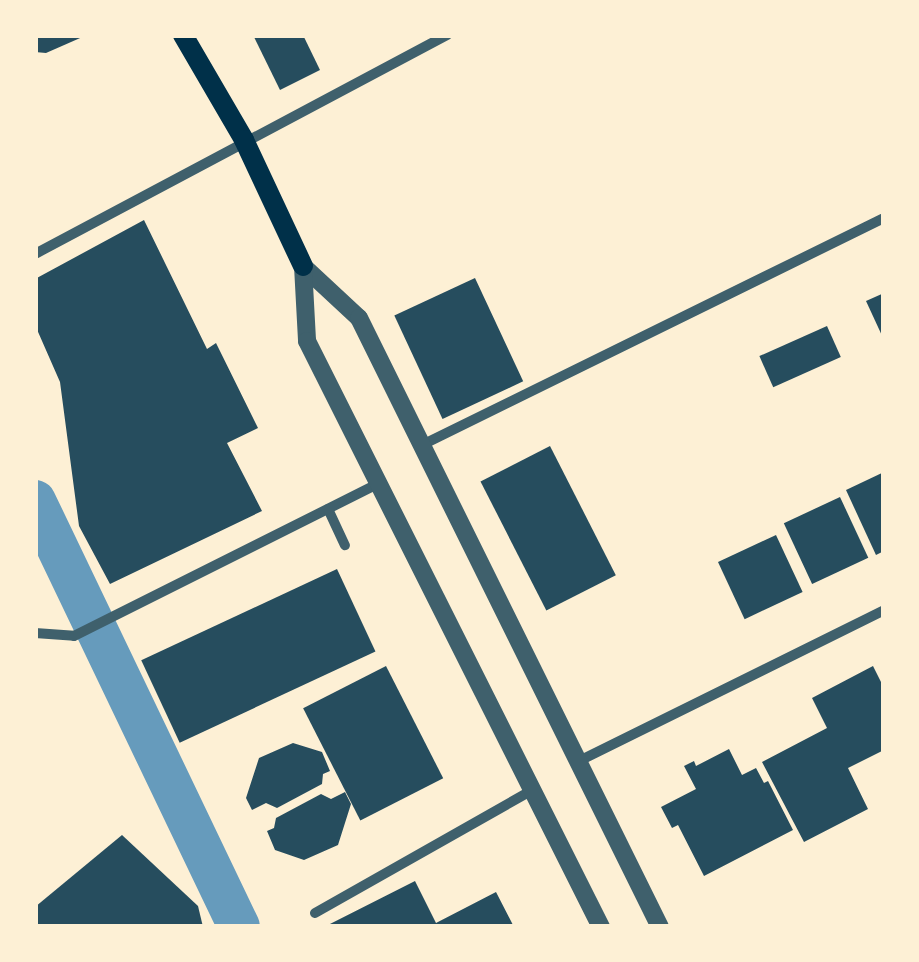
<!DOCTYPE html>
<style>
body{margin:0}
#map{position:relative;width:919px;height:962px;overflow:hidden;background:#fdf0d5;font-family:Lato,sans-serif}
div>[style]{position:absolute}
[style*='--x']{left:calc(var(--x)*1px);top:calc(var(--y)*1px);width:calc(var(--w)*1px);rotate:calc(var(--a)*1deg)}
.river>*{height:42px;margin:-21px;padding:0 21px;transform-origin:21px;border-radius:21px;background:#669bbc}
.building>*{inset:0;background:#264d5e;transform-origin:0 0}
.minor>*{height:10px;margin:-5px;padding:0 5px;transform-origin:5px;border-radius:5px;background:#3f606c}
.tertiary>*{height:18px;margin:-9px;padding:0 9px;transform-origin:9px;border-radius:9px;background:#3f606c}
.secondary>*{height:20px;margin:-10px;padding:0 10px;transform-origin:10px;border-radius:10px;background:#003049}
span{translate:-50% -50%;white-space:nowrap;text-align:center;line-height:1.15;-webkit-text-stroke:8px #fdf0d5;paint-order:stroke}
.frame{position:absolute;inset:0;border:38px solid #fdf0d5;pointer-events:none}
</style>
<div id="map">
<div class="river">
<div style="--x:35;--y:501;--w:472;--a:64.4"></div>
</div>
<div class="building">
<div style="clip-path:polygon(35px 35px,87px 35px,46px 53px,35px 52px)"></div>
<div style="clip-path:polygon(253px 35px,303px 35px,320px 70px,280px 90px)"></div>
<div style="clip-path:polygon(144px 220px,207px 349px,216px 343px,258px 428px,227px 443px,262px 511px,110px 584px,79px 526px,60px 382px,35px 325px,35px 279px)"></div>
<div style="left:475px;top:278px;width:114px;height:89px;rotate:65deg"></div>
<div style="clip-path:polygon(884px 293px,884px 340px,866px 301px)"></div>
<div style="left:827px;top:326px;width:34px;height:74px;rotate:66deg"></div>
<div style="left:550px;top:446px;width:145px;height:78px;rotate:63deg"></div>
<div style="clip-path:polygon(884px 472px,884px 551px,876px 555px,846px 490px)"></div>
<div style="left:840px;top:497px;width:67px;height:62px;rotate:65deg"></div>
<div style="left:776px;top:535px;width:63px;height:64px;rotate:65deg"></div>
<div style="left:337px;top:569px;width:91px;height:216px;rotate:65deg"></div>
<div style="left:386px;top:666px;width:126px;height:93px;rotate:63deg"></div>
<div style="clip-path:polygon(873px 666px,884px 688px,884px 750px,848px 768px,868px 809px,804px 842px,762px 762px,827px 728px,812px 698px)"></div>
<div style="clip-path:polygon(293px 743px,322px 752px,330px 771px,323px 774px,322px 784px,277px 808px,266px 803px,252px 810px,246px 798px,259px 758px)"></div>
<div style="clip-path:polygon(729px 749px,742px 775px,756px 768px,764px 783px,768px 781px,793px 830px,704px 876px,678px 825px,672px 828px,661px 807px,696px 789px,684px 766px,694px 761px,696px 766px)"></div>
<div style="clip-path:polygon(345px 792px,351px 804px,338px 845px,304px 860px,275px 850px,267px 831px,274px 828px,276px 818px,321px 794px,331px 799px)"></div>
<div style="clip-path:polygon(122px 835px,198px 906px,203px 927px,35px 927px,35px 907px)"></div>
<div style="clip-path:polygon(415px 881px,436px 923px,496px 892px,514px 927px,324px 927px)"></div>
</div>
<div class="minor">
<div style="--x:35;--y:254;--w:467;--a:-28"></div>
<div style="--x:424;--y:444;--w:513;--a:-26.17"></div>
<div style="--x:328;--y:509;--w:40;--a:65"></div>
<div style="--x:35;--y:633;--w:39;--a:4"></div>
<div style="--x:74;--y:636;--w:341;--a:-26.6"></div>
<div style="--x:577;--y:762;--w:343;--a:-26.3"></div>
<div style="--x:315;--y:913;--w:249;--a:-29.5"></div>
</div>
<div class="tertiary">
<div style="--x:303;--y:266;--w:76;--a:42.9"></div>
<div style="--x:359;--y:318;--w:679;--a:63.7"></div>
<div style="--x:303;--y:266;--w:75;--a:86.9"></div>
<div style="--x:307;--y:341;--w:656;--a:63.36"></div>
</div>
<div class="secondary">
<div style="--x:183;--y:35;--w:121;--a:59.8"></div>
<div style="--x:244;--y:140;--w:139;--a:64.9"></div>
</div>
<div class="frame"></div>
</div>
